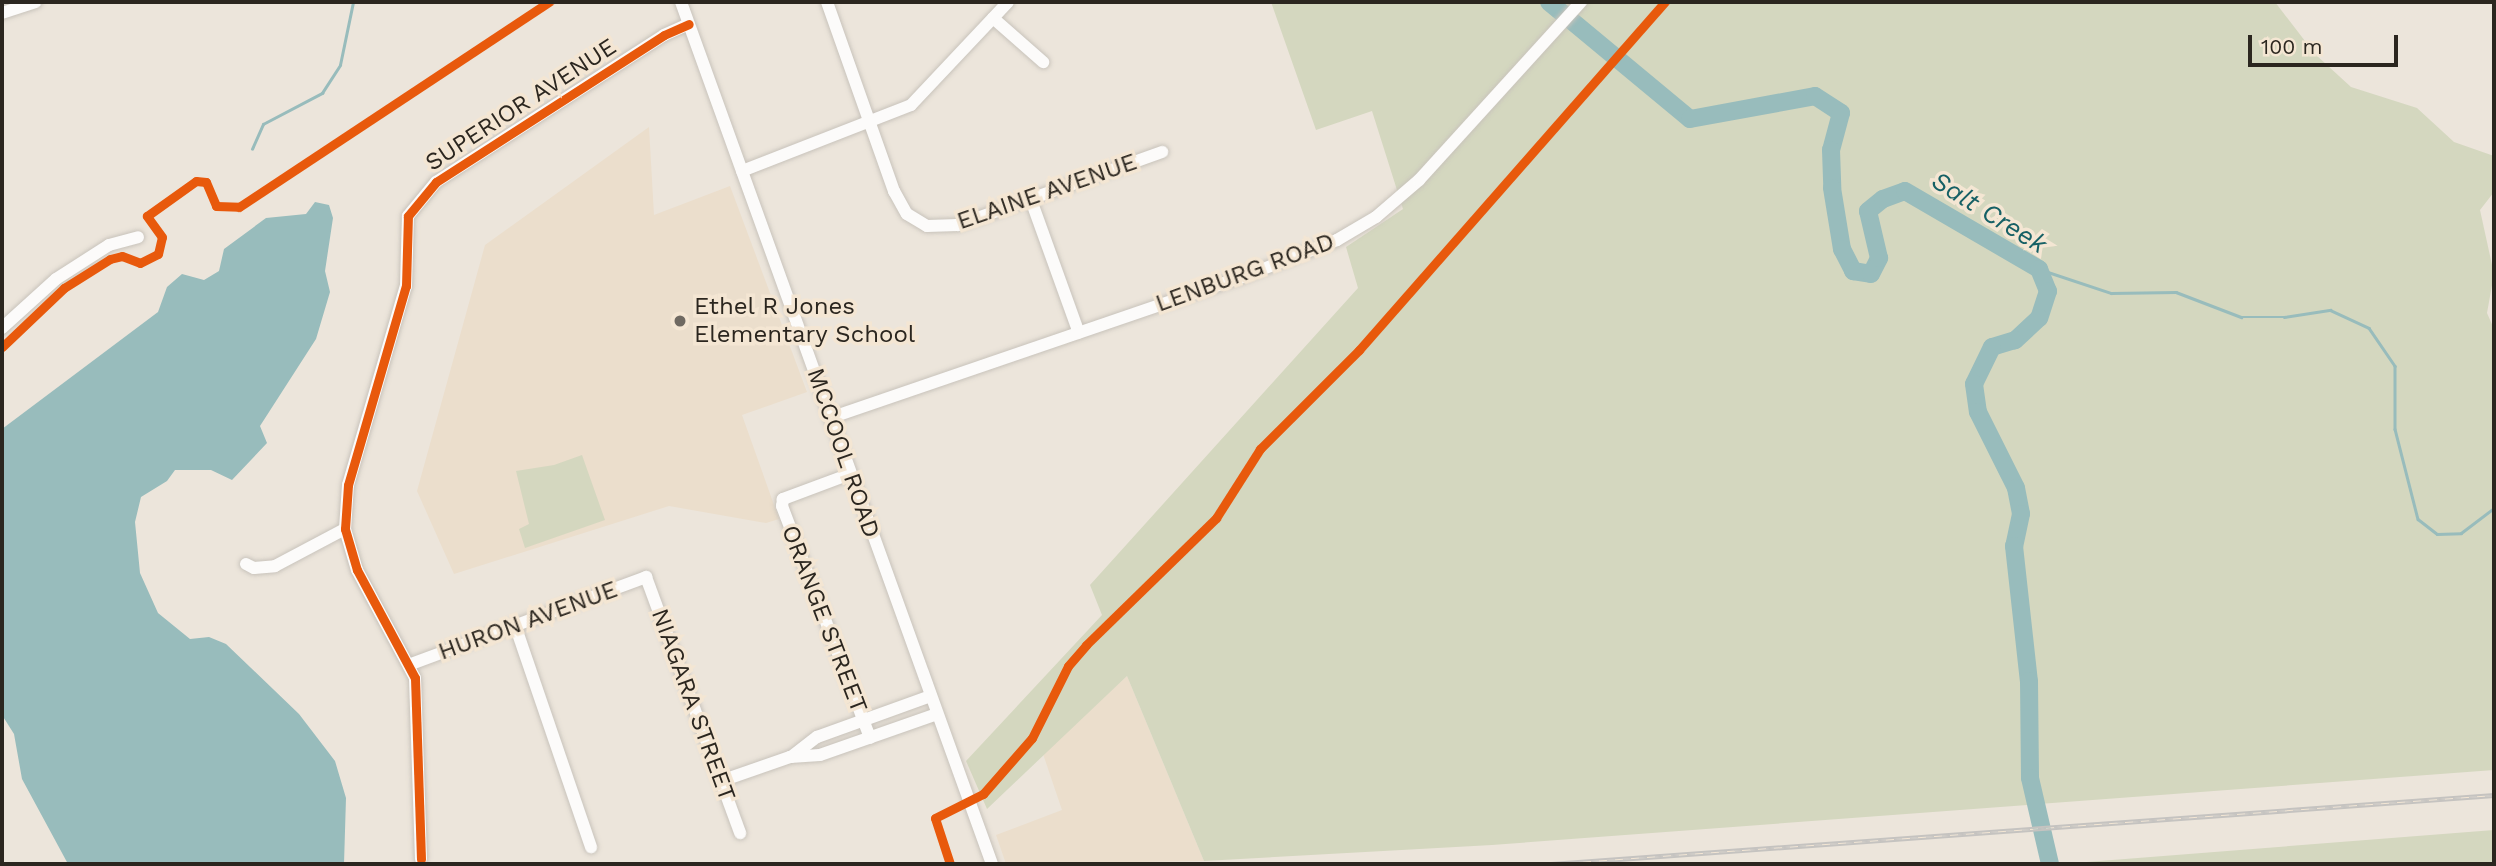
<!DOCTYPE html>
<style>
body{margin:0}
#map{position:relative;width:2496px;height:866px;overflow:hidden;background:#ece5db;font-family:"Work Sans",sans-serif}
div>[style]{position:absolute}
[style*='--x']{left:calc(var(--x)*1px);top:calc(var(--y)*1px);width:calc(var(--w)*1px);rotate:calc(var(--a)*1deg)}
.built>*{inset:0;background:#ebdecc}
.green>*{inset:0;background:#d4d7bf}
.water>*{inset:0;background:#98bcbc}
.stream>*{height:2.5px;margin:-1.25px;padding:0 1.25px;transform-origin:1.25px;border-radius:1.25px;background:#98bcbc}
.river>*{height:18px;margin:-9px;padding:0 9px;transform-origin:9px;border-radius:9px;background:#98bcbc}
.roads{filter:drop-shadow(0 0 2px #c8c3bb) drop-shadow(0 0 2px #c8c3bb)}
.minor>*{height:12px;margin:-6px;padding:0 6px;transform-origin:6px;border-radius:6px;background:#fcfbfa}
.rail>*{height:5px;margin-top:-2.5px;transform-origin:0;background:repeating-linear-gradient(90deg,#f4e6d3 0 8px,#c5c3c0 0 16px);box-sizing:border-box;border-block:2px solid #c5c3c0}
.cycleway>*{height:9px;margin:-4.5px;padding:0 4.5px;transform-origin:4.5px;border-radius:4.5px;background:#e8590c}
.dots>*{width:19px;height:19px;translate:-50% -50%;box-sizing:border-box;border:4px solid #f4e6d3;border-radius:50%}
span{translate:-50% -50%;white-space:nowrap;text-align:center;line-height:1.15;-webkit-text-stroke:7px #f4e6d3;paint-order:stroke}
.street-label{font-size:24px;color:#2b261f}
.poi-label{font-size:24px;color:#2b261f}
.left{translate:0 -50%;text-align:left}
.water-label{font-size:26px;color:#166065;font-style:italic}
.frame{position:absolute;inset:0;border:4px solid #2b261f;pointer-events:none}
.scale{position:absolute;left:2248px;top:35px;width:150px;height:32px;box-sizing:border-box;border:4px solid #2b261f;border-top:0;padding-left:9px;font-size:21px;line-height:24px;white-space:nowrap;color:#2b261f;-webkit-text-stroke:5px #f4e6d3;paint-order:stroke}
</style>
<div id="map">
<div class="built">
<div style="clip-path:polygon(649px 127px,654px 215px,730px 186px,807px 392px,742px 415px,779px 519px,766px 523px,669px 506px,454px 574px,417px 491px,485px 245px)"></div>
<div style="clip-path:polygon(1127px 676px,1204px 861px,1006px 864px,996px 835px,1062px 810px,1043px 754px)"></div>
</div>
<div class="green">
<div style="clip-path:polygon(1271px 2px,2275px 2px,2315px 54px,2351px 87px,2417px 108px,2454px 142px,2494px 156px,2494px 192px,2480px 210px,2494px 274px,2487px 313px,2494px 329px,2494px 770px,1492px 845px,1204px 861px,1127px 676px,987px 809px,966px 761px,1102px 615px,1090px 585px,1358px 288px,1346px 247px,1403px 209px,1372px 111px,1316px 130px)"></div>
<div style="clip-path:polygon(582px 455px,605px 520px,525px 548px,519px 529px,529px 524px,516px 471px,554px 465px)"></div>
<div style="clip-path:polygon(2494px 830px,2494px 864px,2061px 864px)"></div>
</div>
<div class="water">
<div style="clip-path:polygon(315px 202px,329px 205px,333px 218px,325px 271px,330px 292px,316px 339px,260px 426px,267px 443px,232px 480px,211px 470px,175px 470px,167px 481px,141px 497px,135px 522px,140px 573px,158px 613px,190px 639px,209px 637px,226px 644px,299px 714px,335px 761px,346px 798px,344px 864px,68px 864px,22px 779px,14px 734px,2px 715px,2px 429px,158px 312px,167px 287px,182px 274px,204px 280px,219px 271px,224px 249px,266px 218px,306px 214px)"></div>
</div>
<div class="stream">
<div style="--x:252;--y:149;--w:27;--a:-66"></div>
<div style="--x:263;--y:124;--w:67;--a:-27.7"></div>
<div style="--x:322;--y:93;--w:33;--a:-57"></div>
<div style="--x:340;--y:65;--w:64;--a:-78.3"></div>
<div style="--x:2039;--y:269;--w:76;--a:18.4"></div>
<div style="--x:2111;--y:293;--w:65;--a:-0.9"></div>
<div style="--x:2176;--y:292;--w:70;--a:21"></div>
<div style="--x:2241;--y:317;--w:43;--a:0"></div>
<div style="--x:2284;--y:317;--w:47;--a:-8.7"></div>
<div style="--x:2330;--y:310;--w:43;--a:24.8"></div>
<div style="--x:2369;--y:328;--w:46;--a:55.6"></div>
<div style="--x:2395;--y:366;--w:63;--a:90"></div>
<div style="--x:2395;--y:429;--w:93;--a:75.7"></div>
<div style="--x:2418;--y:519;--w:24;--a:38"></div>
<div style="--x:2437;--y:534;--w:24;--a:-2"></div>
<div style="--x:2461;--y:533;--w:41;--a:-37.1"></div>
</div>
<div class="river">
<div style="--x:1549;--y:2;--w:183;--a:39.7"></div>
<div style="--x:1690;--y:119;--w:127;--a:-10.4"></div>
<div style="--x:1815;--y:96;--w:31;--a:33"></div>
<div style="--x:1841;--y:113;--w:38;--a:105"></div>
<div style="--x:1831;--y:150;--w:38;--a:88"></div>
<div style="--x:1832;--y:188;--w:62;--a:80.7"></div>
<div style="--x:1842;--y:249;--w:25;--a:63"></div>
<div style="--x:1853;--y:271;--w:18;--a:9"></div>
<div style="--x:1871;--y:274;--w:18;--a:-63"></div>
<div style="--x:1879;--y:258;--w:48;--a:-103.2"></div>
<div style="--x:1868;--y:211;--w:19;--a:-39"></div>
<div style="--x:1883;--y:199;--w:23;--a:-20"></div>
<div style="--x:1905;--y:191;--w:155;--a:30.2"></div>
<div style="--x:2039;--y:269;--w:24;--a:68"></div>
<div style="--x:2048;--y:291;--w:28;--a:108"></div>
<div style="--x:2039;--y:318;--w:33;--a:137"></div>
<div style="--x:2015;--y:340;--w:24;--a:163"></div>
<div style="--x:1992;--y:347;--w:41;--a:115.9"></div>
<div style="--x:1974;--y:384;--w:28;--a:82"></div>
<div style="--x:1978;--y:412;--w:85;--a:63.4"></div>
<div style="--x:2016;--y:488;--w:26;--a:79"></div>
<div style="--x:2021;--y:514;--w:33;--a:102"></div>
<div style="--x:2014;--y:546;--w:136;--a:83.7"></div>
<div style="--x:2029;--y:681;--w:97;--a:89.4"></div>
<div style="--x:2030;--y:778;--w:88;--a:76.9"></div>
</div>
<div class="roads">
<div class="minor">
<div style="--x:681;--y:2;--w:916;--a:70.16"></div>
<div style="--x:827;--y:2;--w:201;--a:70.5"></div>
<div style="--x:894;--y:191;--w:26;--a:61"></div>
<div style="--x:907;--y:214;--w:23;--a:31"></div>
<div style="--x:927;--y:226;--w:31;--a:-2"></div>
<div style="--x:958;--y:225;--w:217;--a:-19.7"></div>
<div style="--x:2;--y:13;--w:35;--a:-18"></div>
<div style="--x:993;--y:18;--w:67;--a:41.3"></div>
<div style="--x:742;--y:171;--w:181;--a:-21.3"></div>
<div style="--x:911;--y:105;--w:141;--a:-46.7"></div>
<div style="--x:1031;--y:200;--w:141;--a:70.2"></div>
<div style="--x:2;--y:328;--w:73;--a:-42.2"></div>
<div style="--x:56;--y:279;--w:63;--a:-32.7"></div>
<div style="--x:109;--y:245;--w:30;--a:-15"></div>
<div style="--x:830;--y:418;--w:433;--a:-18.9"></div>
<div style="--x:1240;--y:278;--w:104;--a:-21.4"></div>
<div style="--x:1337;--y:240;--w:45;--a:-30.5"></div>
<div style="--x:1376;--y:217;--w:57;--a:-40.7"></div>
<div style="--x:1419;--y:180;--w:241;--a:-47.7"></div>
<div style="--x:850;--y:474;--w:72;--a:159.5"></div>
<div style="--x:783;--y:499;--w:7;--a:98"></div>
<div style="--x:782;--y:506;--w:248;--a:69.2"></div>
<div style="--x:246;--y:564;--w:9;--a:27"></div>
<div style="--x:254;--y:568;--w:21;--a:-5"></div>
<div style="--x:275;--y:566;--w:79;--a:-27.9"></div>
<div style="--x:515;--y:625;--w:235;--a:71.1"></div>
<div style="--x:411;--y:664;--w:251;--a:-20.3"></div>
<div style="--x:646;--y:577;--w:273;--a:69.8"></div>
<div style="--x:791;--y:757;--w:33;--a:-38"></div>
<div style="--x:817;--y:737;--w:121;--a:-19.8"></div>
<div style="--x:721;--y:781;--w:73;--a:-19.2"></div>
<div style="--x:790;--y:757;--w:30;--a:-4"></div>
<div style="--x:820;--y:755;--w:124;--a:-19.3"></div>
<div style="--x:421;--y:859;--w:181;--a:-91.9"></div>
<div style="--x:415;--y:678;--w:123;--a:-118.2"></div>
<div style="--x:357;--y:570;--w:43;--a:-106.3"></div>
<div style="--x:345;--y:529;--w:44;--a:-86.1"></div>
<div style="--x:348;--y:485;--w:207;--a:-73.8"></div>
<div style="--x:406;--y:286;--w:70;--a:-88.4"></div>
<div style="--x:408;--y:216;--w:44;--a:-50.5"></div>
<div style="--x:436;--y:182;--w:271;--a:-32.8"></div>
<div style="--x:664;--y:35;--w:27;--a:-24"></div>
</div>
</div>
<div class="rail">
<div style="--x:1551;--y:864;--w:946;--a:-4.18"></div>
</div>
<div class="cycleway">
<div style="--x:2;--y:347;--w:86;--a:-43.6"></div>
<div style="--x:64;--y:288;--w:54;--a:-32.2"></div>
<div style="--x:110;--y:259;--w:12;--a:-14"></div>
<div style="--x:122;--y:256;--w:19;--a:21"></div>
<div style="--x:140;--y:263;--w:20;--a:-27"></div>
<div style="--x:158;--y:254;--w:17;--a:-77"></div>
<div style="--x:162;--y:237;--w:26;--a:-126"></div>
<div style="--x:147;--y:216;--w:60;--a:-35.5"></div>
<div style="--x:196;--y:181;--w:10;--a:6"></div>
<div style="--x:206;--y:182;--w:26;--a:67"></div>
<div style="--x:216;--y:206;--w:23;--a:2"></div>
<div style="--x:239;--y:207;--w:372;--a:-33.5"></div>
<div style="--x:421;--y:859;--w:181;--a:-91.9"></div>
<div style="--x:415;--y:678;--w:123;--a:-118.2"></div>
<div style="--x:357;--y:570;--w:43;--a:-106.3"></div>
<div style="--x:345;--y:529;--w:44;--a:-86.1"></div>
<div style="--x:348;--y:485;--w:207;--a:-73.8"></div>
<div style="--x:406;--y:286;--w:70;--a:-88.4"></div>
<div style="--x:408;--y:216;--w:44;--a:-50.5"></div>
<div style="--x:436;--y:182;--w:271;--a:-32.8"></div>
<div style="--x:664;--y:35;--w:27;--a:-24"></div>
<div style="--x:950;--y:864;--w:48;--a:-108.1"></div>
<div style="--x:935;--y:818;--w:54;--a:-26.6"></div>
<div style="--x:983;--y:794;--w:74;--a:-48.8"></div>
<div style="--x:1032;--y:738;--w:80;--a:-63.4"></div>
<div style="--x:1068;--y:666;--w:28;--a:-49"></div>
<div style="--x:1086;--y:645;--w:182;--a:-44.3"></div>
<div style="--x:1216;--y:518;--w:82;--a:-57.5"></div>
<div style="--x:1260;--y:449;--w:140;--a:-45"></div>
<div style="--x:1359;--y:350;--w:463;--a:-48.7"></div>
</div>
<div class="dots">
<div style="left:680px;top:321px;background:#6f6961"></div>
</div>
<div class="street-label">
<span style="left:521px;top:105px;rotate:-33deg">SUPERIOR AVENUE</span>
<span style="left:1047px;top:192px;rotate:-19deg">ELAINE AVENUE</span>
<span style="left:1245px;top:273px;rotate:-20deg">LENBURG ROAD</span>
<span style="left:843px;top:453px;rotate:71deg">MCCOOL ROAD</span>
<span style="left:824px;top:619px;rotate:69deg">ORANGE STREET</span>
<span style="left:528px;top:621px;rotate:-20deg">HURON AVENUE</span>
<span style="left:693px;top:705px;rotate:70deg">NIAGARA STREET</span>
</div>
<div class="poi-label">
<span class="left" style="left:694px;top:321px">Ethel R Jones<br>Elementary School</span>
</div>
<div class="water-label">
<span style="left:1989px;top:213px;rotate:32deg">Salt Creek</span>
</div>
<div class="frame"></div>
<div class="scale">100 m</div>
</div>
